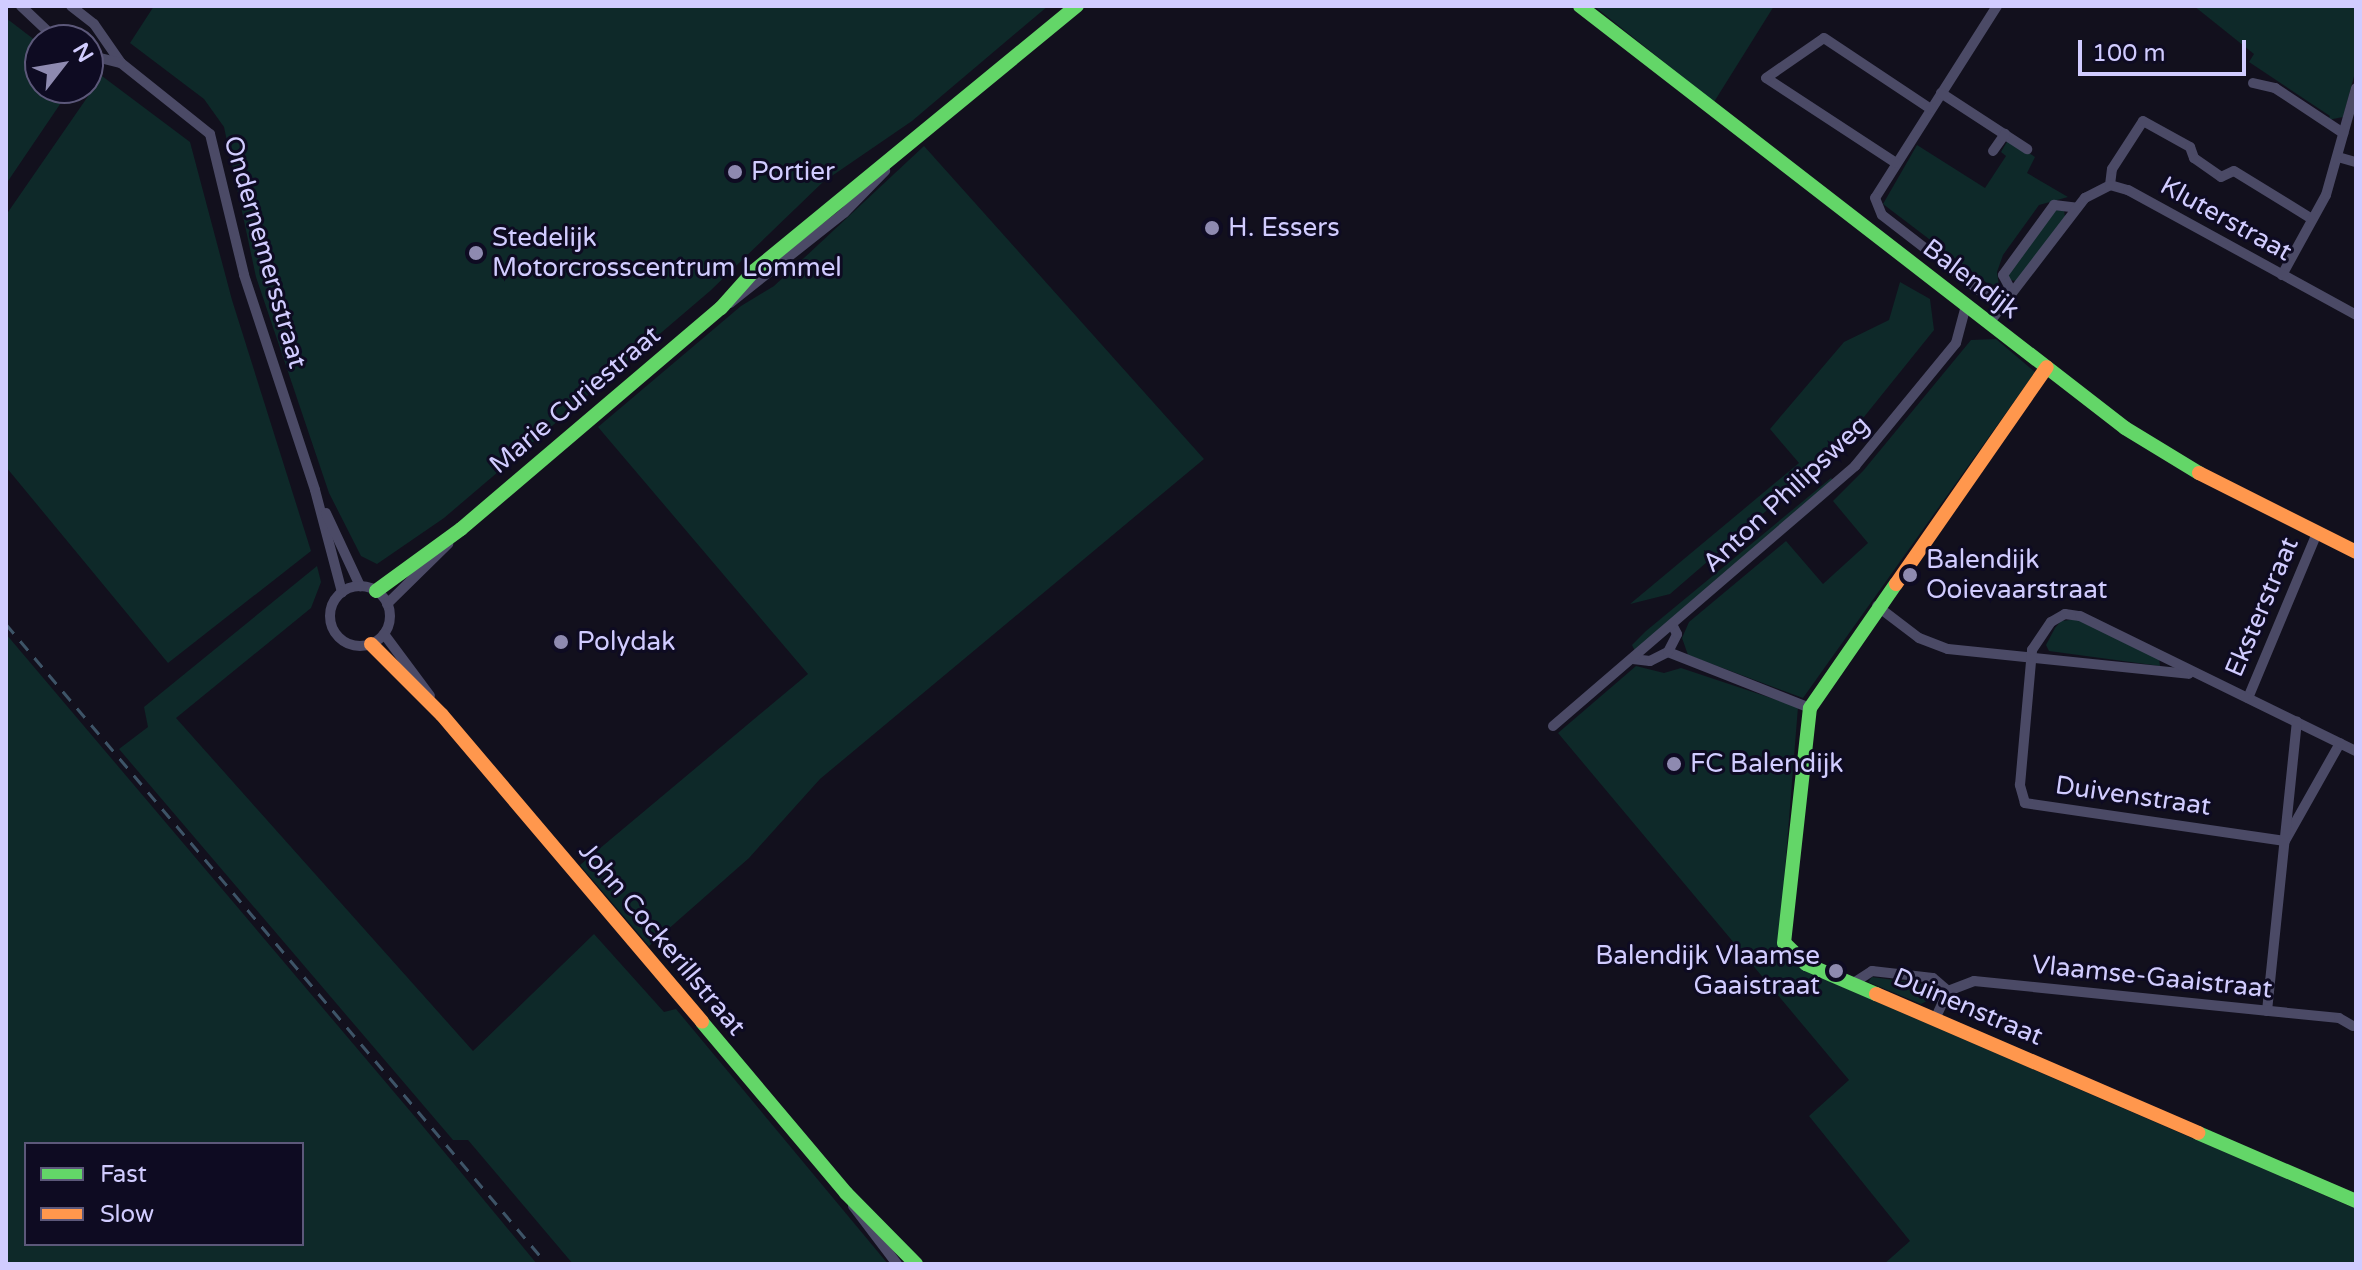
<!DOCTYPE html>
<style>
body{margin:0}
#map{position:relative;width:2362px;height:1270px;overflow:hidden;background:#12101d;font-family:"Varela Round",sans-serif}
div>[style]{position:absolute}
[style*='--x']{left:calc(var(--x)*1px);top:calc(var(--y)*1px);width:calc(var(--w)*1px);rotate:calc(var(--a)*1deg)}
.green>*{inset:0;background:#0e2929}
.street>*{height:10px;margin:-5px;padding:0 5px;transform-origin:5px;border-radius:5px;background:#4b4a66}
.street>.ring{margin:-5px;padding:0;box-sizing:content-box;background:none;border:10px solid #4b4a66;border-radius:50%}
.fast>*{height:14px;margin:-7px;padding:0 7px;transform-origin:7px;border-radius:7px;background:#63d668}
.slow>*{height:14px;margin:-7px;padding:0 7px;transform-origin:7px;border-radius:7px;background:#ff974d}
.rail>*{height:3px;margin-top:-1.5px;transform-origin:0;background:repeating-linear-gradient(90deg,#3d5467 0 12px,transparent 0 22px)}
.dots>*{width:22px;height:22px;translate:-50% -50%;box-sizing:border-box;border:4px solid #0e0b22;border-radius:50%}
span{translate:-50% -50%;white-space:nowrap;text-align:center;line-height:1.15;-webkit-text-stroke:6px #0e0b22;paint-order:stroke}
.poi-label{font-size:26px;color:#d1ccff}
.left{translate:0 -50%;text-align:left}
.right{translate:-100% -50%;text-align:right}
.street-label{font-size:26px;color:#d1ccff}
.frame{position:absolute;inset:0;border:8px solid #d1ccff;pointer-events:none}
.legend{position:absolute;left:24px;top:1142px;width:280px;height:104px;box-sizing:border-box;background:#0e0b22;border:2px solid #5c587a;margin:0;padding:10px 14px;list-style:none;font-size:24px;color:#d1ccff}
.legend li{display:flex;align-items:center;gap:16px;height:40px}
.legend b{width:40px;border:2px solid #5c587a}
.north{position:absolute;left:24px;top:24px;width:80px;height:80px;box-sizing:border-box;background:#0e0b22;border:2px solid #5c587a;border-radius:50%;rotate:59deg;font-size:22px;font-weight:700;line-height:32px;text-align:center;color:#d1ccff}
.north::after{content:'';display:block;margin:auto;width:28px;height:36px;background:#8e8ab0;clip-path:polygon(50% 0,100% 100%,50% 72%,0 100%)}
.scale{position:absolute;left:2078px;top:40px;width:168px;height:36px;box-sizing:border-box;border:4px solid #d1ccff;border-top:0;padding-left:10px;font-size:24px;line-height:28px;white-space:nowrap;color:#d1ccff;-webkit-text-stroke:6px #0e0b22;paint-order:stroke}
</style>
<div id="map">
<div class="green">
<div style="clip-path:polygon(154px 6px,1048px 6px,912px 121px,823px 182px,710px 291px,444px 518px,377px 564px,361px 556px,329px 493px,256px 277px,224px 127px,204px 99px,130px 43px)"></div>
<div style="clip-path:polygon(1594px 6px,1774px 6px,1714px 102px)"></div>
<div style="clip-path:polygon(2194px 6px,2356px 6px,2356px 69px,2343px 117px,2328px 120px,2330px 116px,2249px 62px,2254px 54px)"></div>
<div style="clip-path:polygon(6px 18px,40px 44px,40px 88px,71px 88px,6px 184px)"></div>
<div style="clip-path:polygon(102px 76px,190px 142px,232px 300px,311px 551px,168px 663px,6px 467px,6px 215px)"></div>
<div style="clip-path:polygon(2008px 140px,2035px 157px,2027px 173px,2068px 197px,2039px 205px,2003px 255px,1997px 272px,2000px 293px,1883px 204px,1917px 145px,1985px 188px,2006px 156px,2001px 152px)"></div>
<div style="clip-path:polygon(924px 146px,1204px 459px,820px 779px,749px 858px,649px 946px,580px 865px,808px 674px,598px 427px,741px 306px,774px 286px)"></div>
<div style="clip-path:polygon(2056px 210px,2064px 210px,2065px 217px,2017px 281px,2008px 280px,2010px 270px)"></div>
<div style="clip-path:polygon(1900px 282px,1930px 299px,1934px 330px,1839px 448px,1670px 594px,1630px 604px,1799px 463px,1770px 429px,1844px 342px,1889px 320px)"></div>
<div style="clip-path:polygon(1996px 339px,2035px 372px,1803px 698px,1688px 655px,1682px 638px,1689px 622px,1786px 541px,1823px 584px,1868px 543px,1833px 501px,1863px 471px,1971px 340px)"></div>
<div style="clip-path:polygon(1831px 478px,1833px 480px,1635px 651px,1632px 645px,1646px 631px)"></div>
<div style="clip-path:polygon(317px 566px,321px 582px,311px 608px,176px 718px,473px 1051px,594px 934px,664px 1012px,676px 1009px,888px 1264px,573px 1264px,468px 1140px,453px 1140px,119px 749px,148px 727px,144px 707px)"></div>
<div style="clip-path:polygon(2078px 619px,2159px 659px,2160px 666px,2049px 651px,2046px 645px,2055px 628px,2061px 621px)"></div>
<div style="clip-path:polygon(evenodd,6px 634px,416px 1118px,537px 1264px,6px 1264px,6px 634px,26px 1144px,302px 1144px,302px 1244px,26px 1244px,26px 1144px)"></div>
<div style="clip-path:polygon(1636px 666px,1664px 673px,1681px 668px,1798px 707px,1779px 944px,1786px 958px,1824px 979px,2356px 1209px,2356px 1264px,1884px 1264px,1910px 1241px,1809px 1116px,1849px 1080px,1558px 733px)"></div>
<div style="clip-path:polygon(1872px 977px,1931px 985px,1935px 997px,1921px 1004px,1868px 982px)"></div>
</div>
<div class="street">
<div style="--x:21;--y:6;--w:50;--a:43.4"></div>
<div style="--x:71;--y:6;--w:29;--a:38"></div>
<div style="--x:94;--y:24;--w:47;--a:55.3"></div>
<div style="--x:121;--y:63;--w:114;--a:38.6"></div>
<div style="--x:210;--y:134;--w:145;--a:76.4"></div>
<div style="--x:244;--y:275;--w:226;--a:71.7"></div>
<div style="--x:315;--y:490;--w:106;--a:75.2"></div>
<div style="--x:1997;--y:6;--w:227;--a:122.4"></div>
<div style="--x:1875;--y:198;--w:18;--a:68"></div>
<div style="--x:1882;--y:215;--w:150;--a:37.7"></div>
<div style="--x:88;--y:55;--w:34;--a:14"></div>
<div style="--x:2253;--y:83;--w:23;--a:13"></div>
<div style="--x:2275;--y:88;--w:82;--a:33.5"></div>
<div style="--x:1941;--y:93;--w:103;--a:33.1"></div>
<div style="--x:1993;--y:151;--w:21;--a:-55"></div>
<div style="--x:2338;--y:157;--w:19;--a:16"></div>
<div style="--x:1896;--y:163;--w:155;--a:-146.8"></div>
<div style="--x:1766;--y:78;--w:70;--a:-34.6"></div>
<div style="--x:1824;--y:38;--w:128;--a:33.6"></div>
<div style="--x:2110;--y:185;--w:16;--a:-83"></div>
<div style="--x:2112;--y:169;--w:57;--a:-57.1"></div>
<div style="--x:2143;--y:121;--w:54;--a:29"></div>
<div style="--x:2190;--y:147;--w:12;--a:70"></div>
<div style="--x:2194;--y:158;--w:33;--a:35"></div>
<div style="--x:2221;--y:177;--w:14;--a:-25"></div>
<div style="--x:2234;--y:171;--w:92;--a:31.6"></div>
<div style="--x:2282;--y:275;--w:91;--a:-61.2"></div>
<div style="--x:2326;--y:195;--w:111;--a:-74.3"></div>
<div style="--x:2012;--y:292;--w:19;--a:-118"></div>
<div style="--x:2003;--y:275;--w:87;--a:-53.9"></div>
<div style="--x:2054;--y:205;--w:23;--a:7"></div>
<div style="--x:730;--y:303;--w:145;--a:-38.3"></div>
<div style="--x:844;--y:213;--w:59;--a:-45.7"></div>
<div style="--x:1989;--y:323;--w:158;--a:-52.5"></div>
<div style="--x:2085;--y:198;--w:28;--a:-27"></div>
<div style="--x:2110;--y:185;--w:19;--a:16"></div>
<div style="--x:2128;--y:190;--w:260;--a:28.7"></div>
<div style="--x:326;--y:513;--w:81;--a:65"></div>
<div class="ring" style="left:330px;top:586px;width:50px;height:50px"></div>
<div style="--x:387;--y:604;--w:86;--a:-44.5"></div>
<div style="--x:1877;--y:606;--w:53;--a:37.3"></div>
<div style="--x:1919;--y:638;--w:31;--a:21"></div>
<div style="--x:1948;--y:649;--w:242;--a:5.9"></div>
<div style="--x:384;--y:634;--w:77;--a:53.4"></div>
<div style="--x:1668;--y:652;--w:153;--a:21.5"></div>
<div style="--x:1633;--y:659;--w:17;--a:7"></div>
<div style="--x:1650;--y:661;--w:20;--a:-27"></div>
<div style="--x:1668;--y:652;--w:20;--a:-63"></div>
<div style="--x:1677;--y:634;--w:9;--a:-117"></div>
<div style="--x:2248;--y:698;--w:179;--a:-67.3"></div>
<div style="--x:1553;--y:726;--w:399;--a:-40.7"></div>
<div style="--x:1855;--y:466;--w:159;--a:-50.6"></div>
<div style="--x:1956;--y:343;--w:38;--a:-75"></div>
<div style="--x:2286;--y:839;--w:110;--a:-60.6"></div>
<div style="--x:2285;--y:841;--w:263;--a:-171.7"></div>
<div style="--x:2025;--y:803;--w:19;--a:-106"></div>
<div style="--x:2020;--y:785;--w:136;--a:-84.9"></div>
<div style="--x:2032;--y:650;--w:34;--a:-56"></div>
<div style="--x:2051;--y:622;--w:16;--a:-30"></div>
<div style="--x:2065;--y:614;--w:15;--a:8"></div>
<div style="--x:2080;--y:616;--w:307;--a:26.1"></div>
<div style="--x:1852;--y:984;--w:24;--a:-33"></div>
<div style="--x:1872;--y:971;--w:61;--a:6.5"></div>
<div style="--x:1933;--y:978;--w:20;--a:41"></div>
<div style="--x:2267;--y:1011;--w:291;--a:-84.1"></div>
<div style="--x:1935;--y:1019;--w:31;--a:-65"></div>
<div style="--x:1948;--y:991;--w:28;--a:-21"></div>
<div style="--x:1974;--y:981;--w:367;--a:5.8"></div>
<div style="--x:2339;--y:1018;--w:16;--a:30"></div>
<div style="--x:853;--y:1206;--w:73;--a:52.8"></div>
</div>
<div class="fast">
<div style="--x:1580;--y:6;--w:689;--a:37.75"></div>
<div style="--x:2125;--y:428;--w:87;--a:31.3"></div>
<div style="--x:376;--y:591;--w:105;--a:-36.1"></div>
<div style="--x:461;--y:529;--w:341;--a:-40.4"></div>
<div style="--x:721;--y:308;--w:50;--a:-48.3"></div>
<div style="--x:754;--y:271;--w:418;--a:-39.4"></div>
<div style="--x:1876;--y:994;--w:76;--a:-156.8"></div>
<div style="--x:1806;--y:964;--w:30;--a:-136"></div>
<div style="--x:1784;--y:943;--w:236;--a:-83.7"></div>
<div style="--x:1810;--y:708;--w:151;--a:-55.3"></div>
<div style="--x:702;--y:1022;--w:224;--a:49.9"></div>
<div style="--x:846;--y:1193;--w:100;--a:45.4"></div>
<div style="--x:2198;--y:1133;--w:172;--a:23.3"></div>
</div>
<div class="slow">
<div style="--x:2199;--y:473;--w:176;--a:26.7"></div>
<div style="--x:1896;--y:584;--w:264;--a:-55.2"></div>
<div style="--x:371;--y:644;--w:100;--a:45"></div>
<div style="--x:442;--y:715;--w:402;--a:49.7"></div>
<div style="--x:1876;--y:994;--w:351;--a:23.3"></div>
</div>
<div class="rail">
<div style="--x:6;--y:624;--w:838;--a:49.79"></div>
</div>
<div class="dots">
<div style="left:735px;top:172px;background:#8e8ab0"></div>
<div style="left:1212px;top:228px;background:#8e8ab0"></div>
<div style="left:476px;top:253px;background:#8e8ab0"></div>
<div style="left:1910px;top:575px;background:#8e8ab0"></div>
<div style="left:561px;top:642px;background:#8e8ab0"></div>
<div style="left:1674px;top:764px;background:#8e8ab0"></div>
<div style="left:1836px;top:971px;background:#8e8ab0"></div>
</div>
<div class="poi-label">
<span class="left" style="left:751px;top:172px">Portier</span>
<span class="left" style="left:1228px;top:228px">H. Essers</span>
<span class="left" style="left:492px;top:253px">Stedelijk<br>Motorcrosscentrum Lommel</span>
<span class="left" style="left:1926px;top:575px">Balendijk<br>Ooievaarstraat</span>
<span class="left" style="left:577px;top:642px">Polydak</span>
<span class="left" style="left:1690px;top:764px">FC Balendijk</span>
<span class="right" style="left:1820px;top:971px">Balendijk Vlaamse<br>Gaaistraat</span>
</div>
<div class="street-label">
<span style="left:2226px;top:219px;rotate:29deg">Kluterstraat</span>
<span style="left:265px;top:252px;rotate:74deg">Ondernemersstraat</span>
<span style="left:1971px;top:279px;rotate:37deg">Balendijk</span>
<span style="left:575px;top:400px;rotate:-40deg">Marie Curiestraat</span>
<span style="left:1786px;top:494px;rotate:-43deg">Anton Philipsweg</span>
<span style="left:2262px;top:607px;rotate:-67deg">Eksterstraat</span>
<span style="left:2133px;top:796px;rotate:8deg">Duivenstraat</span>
<span style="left:662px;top:939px;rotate:50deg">John Cockerillstraat</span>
<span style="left:2152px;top:977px;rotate:6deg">Vlaamse-Gaaistraat</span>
<span style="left:1968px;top:1007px;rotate:23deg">Duinenstraat</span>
</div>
<div class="frame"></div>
<ul class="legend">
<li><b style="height:10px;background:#63d668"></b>Fast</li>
<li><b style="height:10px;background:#ff974d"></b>Slow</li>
</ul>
<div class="north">N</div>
<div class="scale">100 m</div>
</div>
